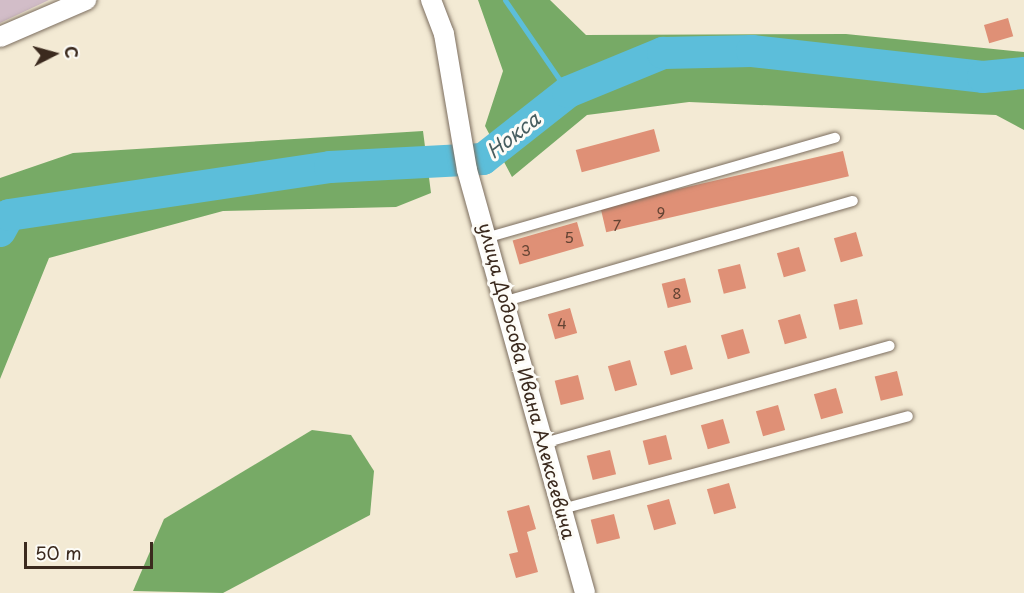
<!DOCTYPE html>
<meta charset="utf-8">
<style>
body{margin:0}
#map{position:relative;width:1024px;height:593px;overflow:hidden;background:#f3ead4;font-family:"Playpen Sans",sans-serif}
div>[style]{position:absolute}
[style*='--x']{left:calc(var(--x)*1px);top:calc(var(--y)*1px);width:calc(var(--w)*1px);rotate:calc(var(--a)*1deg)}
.industrial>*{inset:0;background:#d2bdc8}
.forest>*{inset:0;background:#7a6}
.stream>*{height:5px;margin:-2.5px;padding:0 2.5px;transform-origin:2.5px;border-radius:2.5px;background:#5cbeda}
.river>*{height:32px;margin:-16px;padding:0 16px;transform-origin:16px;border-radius:16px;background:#5cbeda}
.building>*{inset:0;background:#df9076;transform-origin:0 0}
.roads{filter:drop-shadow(0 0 2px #7b6d5e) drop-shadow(0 0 2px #7b6d5e)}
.lane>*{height:10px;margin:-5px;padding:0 5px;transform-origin:5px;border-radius:5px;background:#fff}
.street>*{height:20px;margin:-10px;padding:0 10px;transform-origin:10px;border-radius:10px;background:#fff}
span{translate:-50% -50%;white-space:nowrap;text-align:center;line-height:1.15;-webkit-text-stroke:6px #fdfcf7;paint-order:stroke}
.number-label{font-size:15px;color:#644434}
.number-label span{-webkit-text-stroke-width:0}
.street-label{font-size:18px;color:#3b2a1e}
.water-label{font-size:20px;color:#475e60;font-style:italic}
.north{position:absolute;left:24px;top:24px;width:60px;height:60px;-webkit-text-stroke:4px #fdfcf7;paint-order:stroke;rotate:84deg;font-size:16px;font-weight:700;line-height:24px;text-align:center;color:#3b2a1e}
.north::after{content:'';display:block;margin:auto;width:21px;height:27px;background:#3b2a1e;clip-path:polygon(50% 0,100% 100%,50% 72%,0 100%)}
.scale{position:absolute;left:24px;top:542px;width:129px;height:27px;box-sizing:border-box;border:3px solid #3b2a1e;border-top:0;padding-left:8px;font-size:18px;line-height:21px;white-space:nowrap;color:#3b2a1e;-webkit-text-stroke:4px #fdfcf7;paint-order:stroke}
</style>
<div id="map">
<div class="industrial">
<div style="clip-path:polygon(0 0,49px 0,0 23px)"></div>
</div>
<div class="forest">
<div style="clip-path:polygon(478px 0,550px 0,586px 35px,846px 34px,1024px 52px,1024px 130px,996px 115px,689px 102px,587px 115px,512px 177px,485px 126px,503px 71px)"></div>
<div style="clip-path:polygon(423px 131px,431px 193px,396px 207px,223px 211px,49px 258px,0 379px,0 178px,73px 153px)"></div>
<div style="clip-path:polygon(312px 430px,351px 435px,374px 471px,370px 515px,223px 593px,133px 591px,164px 519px)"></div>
</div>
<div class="stream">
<div style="--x:505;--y:0;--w:112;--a:55.6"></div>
</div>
<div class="river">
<div style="--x:0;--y:231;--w:18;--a:-61"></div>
<div style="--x:9;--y:215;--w:325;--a:-8.5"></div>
<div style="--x:330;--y:167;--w:153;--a:-3"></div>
<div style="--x:483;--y:159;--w:108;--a:-38.2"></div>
<div style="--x:568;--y:92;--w:103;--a:-22.3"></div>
<div style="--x:663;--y:53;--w:89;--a:-1.3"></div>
<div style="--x:752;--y:51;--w:232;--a:6.4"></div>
<div style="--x:983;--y:77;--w:41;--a:-5.6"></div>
</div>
<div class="building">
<div style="left:1008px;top:18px;width:19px;height:25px;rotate:74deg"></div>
<div style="left:654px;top:129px;width:23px;height:81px;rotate:75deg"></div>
<div style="left:843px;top:151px;width:26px;height:249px;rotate:77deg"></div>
<div style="left:577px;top:222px;width:25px;height:67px;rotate:74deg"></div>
<div style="left:856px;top:232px;width:25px;height:23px;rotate:74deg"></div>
<div style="left:799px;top:247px;width:25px;height:23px;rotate:74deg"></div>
<div style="left:740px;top:264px;width:25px;height:23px;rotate:76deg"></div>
<div style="left:685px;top:278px;width:25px;height:24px;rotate:76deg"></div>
<div style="left:857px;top:299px;width:26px;height:24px;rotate:77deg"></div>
<div style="left:570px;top:308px;width:26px;height:23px;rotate:74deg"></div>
<div style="left:800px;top:314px;width:25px;height:23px;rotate:74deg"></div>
<div style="left:743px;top:329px;width:25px;height:23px;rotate:74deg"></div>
<div style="left:686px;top:345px;width:25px;height:23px;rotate:74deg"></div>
<div style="left:630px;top:360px;width:26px;height:23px;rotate:74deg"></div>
<div style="left:897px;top:371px;width:25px;height:23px;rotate:76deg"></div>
<div style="left:578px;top:375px;width:25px;height:24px;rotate:76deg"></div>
<div style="left:836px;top:388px;width:26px;height:23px;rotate:74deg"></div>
<div style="left:778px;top:405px;width:26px;height:23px;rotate:74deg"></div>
<div style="left:723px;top:419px;width:25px;height:23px;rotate:74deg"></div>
<div style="left:666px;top:435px;width:25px;height:24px;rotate:76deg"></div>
<div style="left:610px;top:450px;width:25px;height:24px;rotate:76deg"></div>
<div style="left:729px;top:483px;width:26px;height:23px;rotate:74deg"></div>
<div style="left:669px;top:499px;width:26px;height:23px;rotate:74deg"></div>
<div style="clip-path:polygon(529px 505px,536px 529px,527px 532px,538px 572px,516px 578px,509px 554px,518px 552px,507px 511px)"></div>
<div style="left:614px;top:514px;width:25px;height:24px;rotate:76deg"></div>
</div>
<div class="roads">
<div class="lane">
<div style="--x:489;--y:237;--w:360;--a:-16"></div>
<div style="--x:506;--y:301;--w:361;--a:-16.1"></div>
<div style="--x:544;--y:443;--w:359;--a:-15.7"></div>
<div style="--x:562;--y:509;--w:358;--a:-15"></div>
</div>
<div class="street">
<div style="--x:431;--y:0;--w:36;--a:69"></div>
<div style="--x:444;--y:34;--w:138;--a:80.4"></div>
<div style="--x:467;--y:170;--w:439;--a:74.4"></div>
<div style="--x:0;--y:37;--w:94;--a:-23.3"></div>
</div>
</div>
<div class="number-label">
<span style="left:661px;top:212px">9</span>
<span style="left:617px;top:225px">7</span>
<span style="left:569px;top:237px">5</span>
<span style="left:526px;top:250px">3</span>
<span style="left:677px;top:293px">8</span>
<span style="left:562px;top:323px">4</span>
</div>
<div class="street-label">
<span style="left:527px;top:381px;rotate:75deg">улица Додосова Ивана Алексеевича</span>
</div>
<div class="water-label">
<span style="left:513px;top:135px;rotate:-38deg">Нокса</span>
</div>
<div class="north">С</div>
<div class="scale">50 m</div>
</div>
